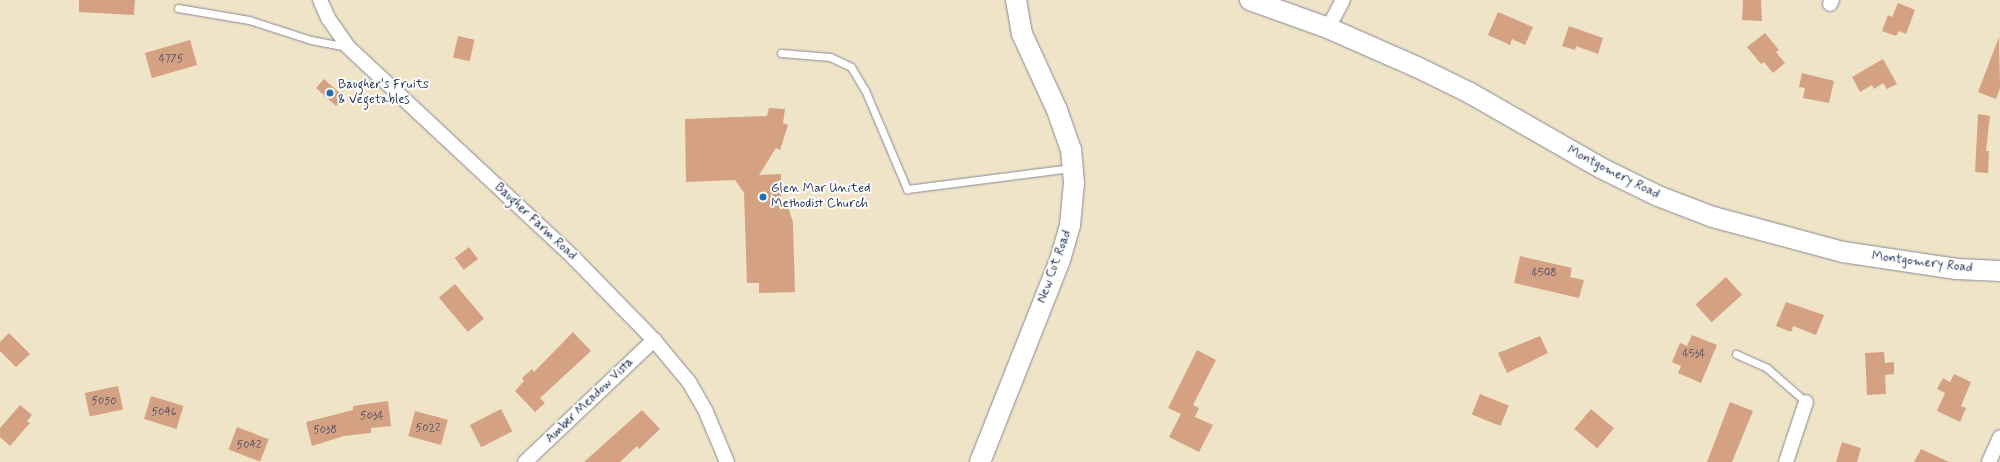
<!DOCTYPE html>
<style>
body{margin:0}
#map{position:relative;width:2000px;height:462px;overflow:hidden;background:#f0e4c8;font-family:Mynerve,sans-serif}
div>[style]{position:absolute}
[style*='--x']{left:calc(var(--x)*1px);top:calc(var(--y)*1px);width:calc(var(--w)*1px);rotate:calc(var(--a)*1deg)}
.building>*{inset:0;background:#d4a283;transform-origin:0 0}
.roads{filter:drop-shadow(0 0 1px #868a93) drop-shadow(0 0 1px #868a93)}
.lane>*{height:7px;margin:-3.5px;padding:0 3.5px;transform-origin:3.5px;border-radius:3.5px;background:#fff}
.street>*{height:14px;margin:-7px;padding:0 7px;transform-origin:7px;border-radius:7px;background:#fff}
.secondary>*{height:20px;margin:-10px;padding:0 10px;transform-origin:10px;border-radius:10px;background:#fff}
.dots>*{width:11px;height:11px;translate:-50% -50%;box-sizing:border-box;border:2px solid #fdfcf7;border-radius:50%}
span{translate:-50% -50%;white-space:nowrap;text-align:center;line-height:1.15;-webkit-text-stroke:4px #fdfcf7;paint-order:stroke}
.number-label{font-size:11px;color:#494c67}
.number-label span{-webkit-text-stroke-width:0}
.poi-label{font-size:13px;color:#1b2f5e}
.left{translate:0 -50%;text-align:left}
.street-label{font-size:13px;color:#1b2f5e}
</style>
<div id="map">
<div class="building">
<div style="clip-path:polygon(79px 0,135px 0,134px 15px,79px 12px)"></div>
<div style="clip-path:polygon(1743px 0,1761px 0,1762px 21px,1742px 20px)"></div>
<div style="clip-path:polygon(1898px 3px,1915px 10px,1906px 34px,1899px 31px,1896px 36px,1882px 31px,1888px 15px,1892px 17px)"></div>
<div style="clip-path:polygon(1498px 12px,1533px 27px,1525px 45px,1512px 39px,1510px 45px,1488px 35px)"></div>
<div style="clip-path:polygon(1569px 26px,1603px 38px,1598px 54px,1576px 46px,1575px 50px,1562px 46px)"></div>
<div style="clip-path:polygon(1765px 33px,1779px 50px,1776px 52px,1785px 63px,1773px 73px,1764px 62px,1761px 64px,1747px 47px)"></div>
<div style="left:458px;top:36px;width:17px;height:22px;rotate:13deg"></div>
<div style="clip-path:polygon(1999px 37px,2000px 88px,1996px 99px,1978px 92px)"></div>
<div style="left:190px;top:40px;width:26px;height:47px;rotate:74deg"></div>
<div style="clip-path:polygon(1883px 59px,1897px 84px,1887px 89px,1883px 83px,1874px 89px,1872px 85px,1860px 92px,1852px 77px)"></div>
<div style="clip-path:polygon(1802px 73px,1834px 81px,1829px 103px,1803px 98px,1805px 88px,1799px 87px)"></div>
<div style="left:324px;top:79px;width:27px;height:12px;rotate:42deg"></div>
<div style="clip-path:polygon(769px 108px,785px 109px,783px 123px,788px 125px,780px 150px,776px 148px,759px 175px,781px 174px,781px 201px,786px 201px,793px 222px,795px 292px,759px 293px,759px 283px,747px 283px,744px 193px,735px 180px,686px 182px,685px 119px,767px 116px)"></div>
<div style="clip-path:polygon(1978px 114px,1990px 116px,1986px 151px,1989px 151px,1988px 173px,1975px 172px)"></div>
<div style="left:469px;top:247px;width:15px;height:18px;rotate:53deg"></div>
<div style="clip-path:polygon(1520px 256px,1572px 268px,1570px 277px,1584px 280px,1579px 298px,1514px 283px)"></div>
<div style="left:1726px;top:277px;width:24px;height:41px;rotate:48deg"></div>
<div style="left:455px;top:284px;width:45px;height:21px;rotate:50deg"></div>
<div style="clip-path:polygon(1786px 302px,1824px 315px,1816px 335px,1793px 326px,1791px 332px,1776px 326px)"></div>
<div style="clip-path:polygon(573px 332px,591px 351px,540px 398px,545px 403px,535px 412px,515px 391px,524px 381px,522px 378px,532px 369px,534px 372px)"></div>
<div style="clip-path:polygon(9px 333px,30px 354px,16px 367px,0 351px,0 342px)"></div>
<div style="clip-path:polygon(1692px 335px,1717px 345px,1701px 383px,1678px 373px,1681px 366px,1672px 362px,1680px 343px,1687px 346px)"></div>
<div style="clip-path:polygon(1540px 336px,1548px 353px,1507px 373px,1498px 353px)"></div>
<div style="clip-path:polygon(1197px 350px,1216px 360px,1193px 405px,1199px 408px,1195px 417px,1213px 425px,1199px 452px,1169px 437px,1181px 414px,1168px 408px)"></div>
<div style="clip-path:polygon(1884px 352px,1885px 363px,1894px 362px,1894px 374px,1885px 375px,1886px 394px,1867px 395px,1865px 353px)"></div>
<div style="clip-path:polygon(1954px 374px,1971px 382px,1961px 406px,1966px 408px,1960px 422px,1937px 411px,1945px 393px,1937px 389px,1943px 378px,1950px 382px)"></div>
<div style="left:118px;top:386px;width:24px;height:34px;rotate:78deg"></div>
<div style="left:1480px;top:394px;width:31px;height:22px;rotate:22deg"></div>
<div style="left:151px;top:396px;width:34px;height:24px;rotate:17deg"></div>
<div style="clip-path:polygon(388px 401px,391px 426px,371px 428px,371px 433px,344px 436px,312px 446px,306px 422px,353px 410px,353px 406px)"></div>
<div style="clip-path:polygon(1730px 402px,1753px 411px,1732px 462px,1707px 462px)"></div>
<div style="clip-path:polygon(20px 405px,32px 415px,27px 421px,30px 423px,10px 446px,0 437px,0 428px)"></div>
<div style="left:501px;top:409px;width:25px;height:35px;rotate:63deg"></div>
<div style="left:1591px;top:409px;width:30px;height:26px;rotate:40deg"></div>
<div style="clip-path:polygon(642px 410px,660px 429px,639px 449px,637px 446px,620px 462px,584px 462px)"></div>
<div style="left:415px;top:411px;width:34px;height:26px;rotate:15deg"></div>
<div style="left:237px;top:427px;width:34px;height:24px;rotate:21deg"></div>
<div style="clip-path:polygon(1842px 442px,1861px 448px,1857px 462px,1836px 462px)"></div>
<div style="clip-path:polygon(1921px 449px,1949px 462px,1914px 462px)"></div>
</div>
<div class="roads">
<div class="lane">
<div style="--x:178;--y:8;--w:72;--a:9.6"></div>
<div style="--x:249;--y:20;--w:65;--a:17.9"></div>
<div style="--x:311;--y:40;--w:37;--a:11"></div>
<div style="--x:781;--y:53;--w:49;--a:4.7"></div>
<div style="--x:830;--y:57;--w:23;--a:25"></div>
<div style="--x:851;--y:67;--w:27;--a:59"></div>
<div style="--x:865;--y:90;--w:108;--a:67"></div>
<div style="--x:907;--y:189;--w:166;--a:-7.3"></div>
<div style="--x:1736;--y:354;--w:34;--a:24"></div>
<div style="--x:1767;--y:368;--w:52;--a:41.1"></div>
</div>
<div class="street">
<div style="--x:320;--y:0;--w:20;--a:66"></div>
<div style="--x:328;--y:18;--w:35;--a:55"></div>
<div style="--x:348;--y:47;--w:309;--a:43"></div>
<div style="--x:574;--y:258;--w:115;--a:45.7"></div>
<div style="--x:654;--y:340;--w:55;--a:50.2"></div>
<div style="--x:689;--y:382;--w:34;--a:60"></div>
<div style="--x:706;--y:412;--w:54;--a:67.2"></div>
<div style="--x:1830;--y:4;--w:4;--a:-63"></div>
<div style="--x:1328;--y:28;--w:32;--a:-62"></div>
<div style="--x:525;--y:462;--w:178;--a:-43.4"></div>
<div style="--x:1786;--y:462;--w:63;--a:-71.6"></div>
<div style="--x:1989;--y:462;--w:27;--a:-66"></div>
</div>
<div class="secondary">
<div style="--x:1250;--y:0;--w:83;--a:19.7"></div>
<div style="--x:1328;--y:28;--w:97;--a:23.7"></div>
<div style="--x:1417;--y:67;--w:59;--a:26.1"></div>
<div style="--x:1470;--y:93;--w:151;--a:29.8"></div>
<div style="--x:1601;--y:168;--w:64;--a:26.2"></div>
<div style="--x:1658;--y:196;--w:59;--a:20.9"></div>
<div style="--x:1713;--y:217;--w:135;--a:15.1"></div>
<div style="--x:1843;--y:252;--w:115;--a:8.5"></div>
<div style="--x:1957;--y:269;--w:43;--a:2.7"></div>
<div style="--x:980;--y:462;--w:217;--a:-68.4"></div>
<div style="--x:1060;--y:260;--w:36;--a:-74"></div>
<div style="--x:1070;--y:225;--w:42;--a:-84.6"></div>
<div style="--x:1074;--y:183;--w:33;--a:-95"></div>
<div style="--x:1071;--y:150;--w:42;--a:-109.3"></div>
<div style="--x:1057;--y:110;--w:84;--a:-114.7"></div>
<div style="--x:1022;--y:34;--w:35;--a:-100"></div>
</div>
</div>
<div class="dots">
<div style="left:330px;top:93px;background:#1f6fb2"></div>
<div style="left:763px;top:197px;background:#1f6fb2"></div>
</div>
<div class="number-label">
<span style="left:171px;top:59px">4775</span>
<span style="left:1544px;top:273px">4508</span>
<span style="left:1694px;top:354px">4534</span>
<span style="left:104px;top:401px">5050</span>
<span style="left:164px;top:412px">5046</span>
<span style="left:372px;top:416px">5034</span>
<span style="left:428px;top:428px">5022</span>
<span style="left:325px;top:430px">5038</span>
<span style="left:249px;top:445px">5042</span>
</div>
<div class="poi-label">
<span class="left" style="left:338px;top:93px">Baugher's Fruits<br>&amp; Vegetables</span>
<span class="left" style="left:771px;top:197px">Glen Mar United<br>Methodist Church</span>
</div>
<div class="street-label">
<span style="left:1613px;top:173px;rotate:27deg">Montgomery Road</span>
<span style="left:535px;top:222px;rotate:43deg">Baugher Farm Road</span>
<span style="left:1922px;top:263px;rotate:7deg">Montgomery Road</span>
<span style="left:1055px;top:267px;rotate:-70deg">New Cut Road</span>
<span style="left:590px;top:401px;rotate:-44deg">Amber Meadow Vista</span>
</div>
</div>
